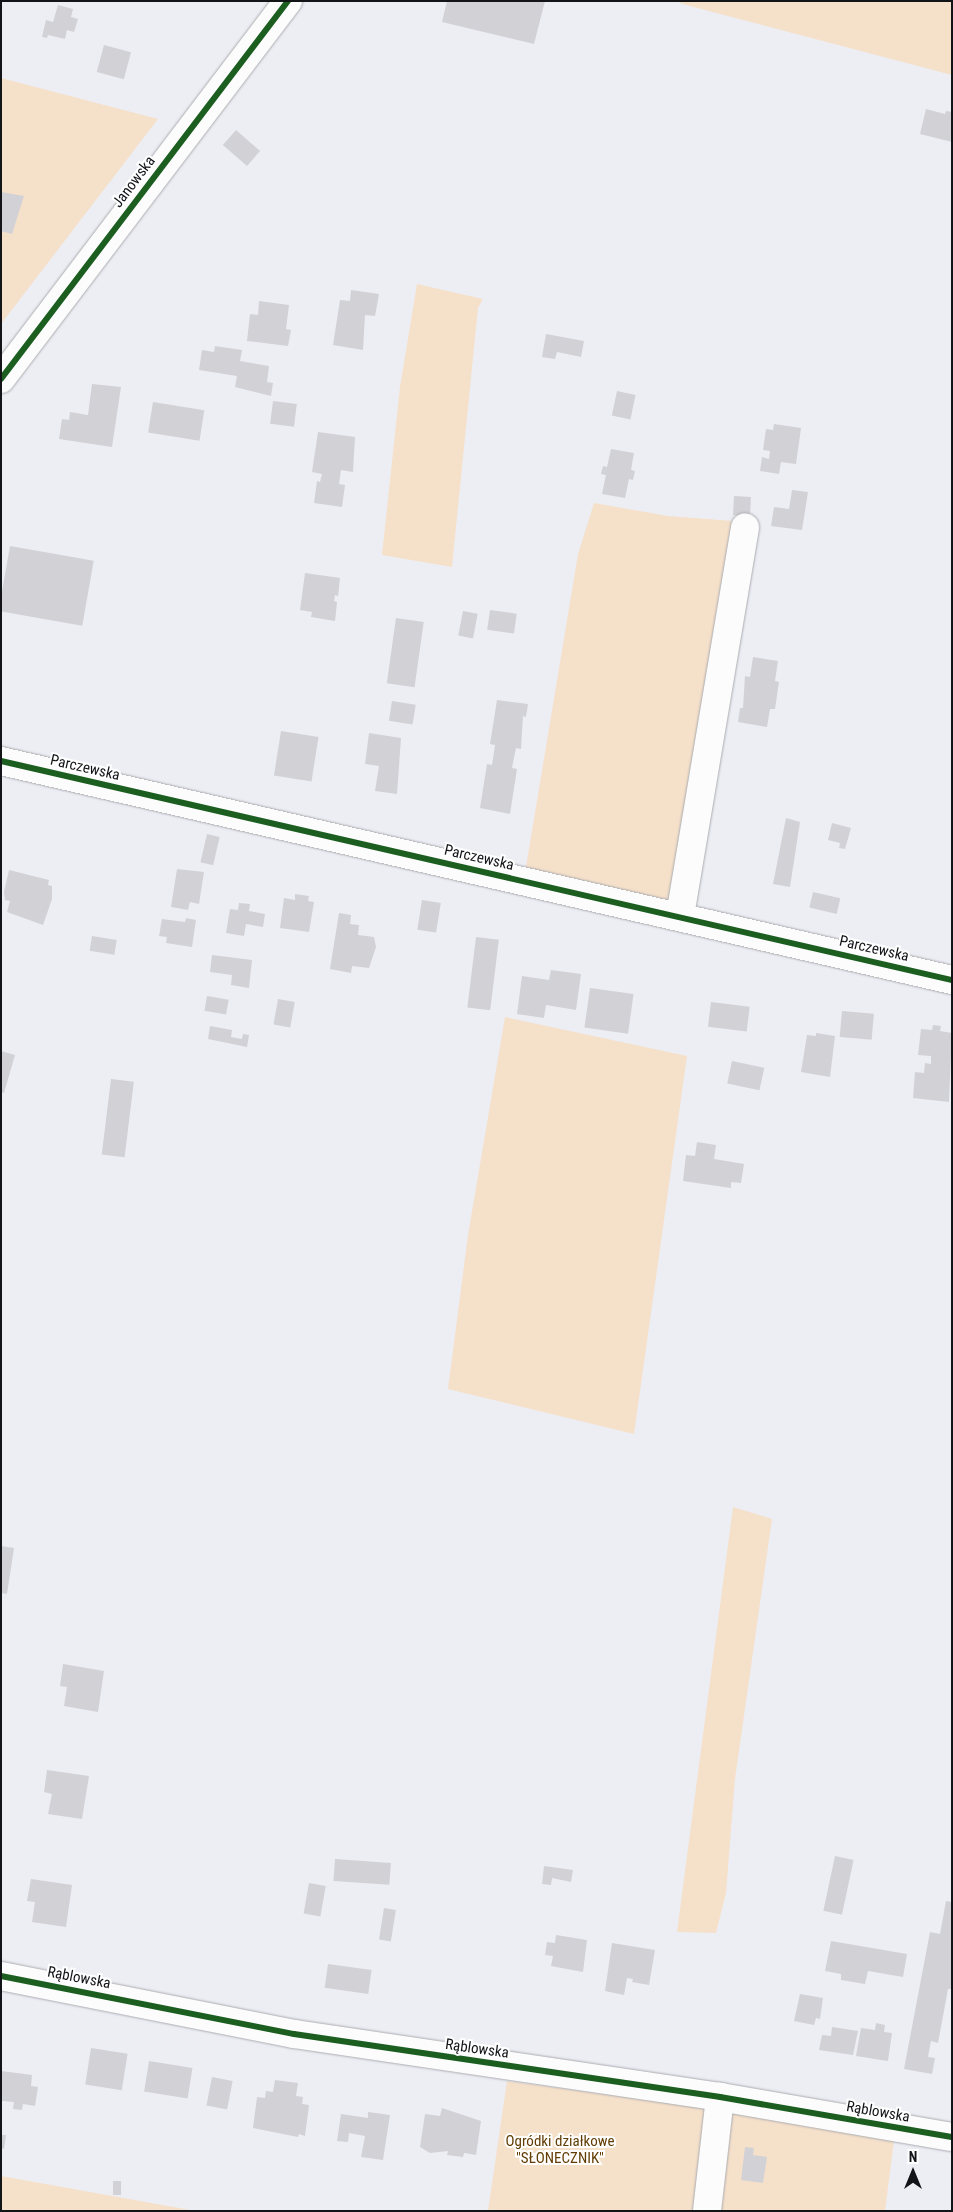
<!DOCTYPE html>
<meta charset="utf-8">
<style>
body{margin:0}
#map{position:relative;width:953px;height:2212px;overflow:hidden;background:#edeef4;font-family:"Roboto Condensed",sans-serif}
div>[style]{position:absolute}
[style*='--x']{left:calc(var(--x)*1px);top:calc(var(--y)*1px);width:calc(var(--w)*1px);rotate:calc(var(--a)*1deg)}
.green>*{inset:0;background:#f5e0ca}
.building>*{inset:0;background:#d1d1d6;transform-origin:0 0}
.roads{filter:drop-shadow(0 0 1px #abacb0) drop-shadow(0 0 1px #abacb0)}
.minor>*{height:28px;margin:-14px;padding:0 14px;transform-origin:14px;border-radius:14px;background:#fcfcfd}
.cycleway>*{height:6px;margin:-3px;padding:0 3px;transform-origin:3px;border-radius:3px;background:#1b5e20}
span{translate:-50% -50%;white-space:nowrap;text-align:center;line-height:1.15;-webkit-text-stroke:4px #fff;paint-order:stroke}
.street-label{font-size:15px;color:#131417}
.park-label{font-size:15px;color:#623d03}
.frame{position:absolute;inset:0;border:2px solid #131417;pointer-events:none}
.north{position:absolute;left:888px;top:2147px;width:50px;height:50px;-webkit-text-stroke:4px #fff;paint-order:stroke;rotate:0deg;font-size:14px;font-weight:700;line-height:20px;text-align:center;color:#131417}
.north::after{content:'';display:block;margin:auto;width:18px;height:22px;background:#131417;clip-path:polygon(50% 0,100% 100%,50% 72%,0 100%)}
</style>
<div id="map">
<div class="green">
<div style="clip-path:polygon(675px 1px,952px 1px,952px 75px,686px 5px)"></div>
<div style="clip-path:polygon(1px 78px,158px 119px,1px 324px)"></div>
<div style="clip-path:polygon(417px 284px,483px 299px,478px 308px,452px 567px,382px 555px,400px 387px)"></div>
<div style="clip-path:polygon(594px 503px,668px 516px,733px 521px,670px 902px,525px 873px,578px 554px)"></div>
<div style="clip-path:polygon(505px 1017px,687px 1056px,634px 1434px,448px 1389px,468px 1235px)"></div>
<div style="clip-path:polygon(733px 1507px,772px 1519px,735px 1779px,726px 1893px,716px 1933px,677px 1932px)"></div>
<div style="clip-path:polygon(507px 2081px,895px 2133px,885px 2211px,488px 2211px)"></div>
<div style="clip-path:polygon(1px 2176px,196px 2211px,1px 2211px)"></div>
</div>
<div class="building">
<div style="clip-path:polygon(447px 1px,545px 1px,534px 44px,442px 22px)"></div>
<div style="clip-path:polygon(58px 5px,73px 9px,71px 17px,78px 19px,74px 32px,67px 30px,65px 39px,48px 35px,47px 38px,42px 37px,46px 20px,53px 22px)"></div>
<div style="left:104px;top:45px;width:28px;height:28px;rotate:15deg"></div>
<div style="clip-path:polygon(926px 109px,945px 114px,946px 111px,952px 112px,952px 142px,920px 134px)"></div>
<div style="left:236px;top:130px;width:32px;height:20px;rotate:41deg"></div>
<div style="clip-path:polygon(1px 192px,24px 196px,12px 234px,1px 231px)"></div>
<div style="clip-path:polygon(351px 290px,379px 294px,375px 316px,365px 315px,363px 350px,333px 345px,340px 300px,350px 301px)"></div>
<div style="clip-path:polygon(259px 301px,289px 305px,286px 329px,291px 330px,288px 346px,247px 341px,250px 314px,258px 315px)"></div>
<div style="clip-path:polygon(546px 334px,584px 341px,581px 357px,557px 352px,555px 359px,542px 357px)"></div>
<div style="clip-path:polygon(215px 346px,242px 350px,240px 361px,269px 366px,267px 382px,273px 383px,271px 396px,235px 387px,237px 376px,199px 370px,202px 350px,214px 352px)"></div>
<div style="clip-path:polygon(92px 384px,121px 387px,112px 447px,59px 439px,62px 419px,69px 420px,70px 412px,88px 415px)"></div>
<div style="left:617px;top:391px;width:19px;height:25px;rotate:12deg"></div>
<div style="left:273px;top:401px;width:24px;height:23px;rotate:7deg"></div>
<div style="left:153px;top:402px;width:52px;height:31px;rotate:9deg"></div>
<div style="clip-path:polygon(774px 424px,801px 428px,796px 464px,781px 462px,779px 474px,760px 471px,762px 457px,769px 459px,770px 451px,763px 450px,766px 429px,773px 430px)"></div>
<div style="clip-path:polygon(318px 432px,355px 437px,353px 472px,341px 470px,339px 484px,345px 485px,342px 507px,314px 503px,317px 481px,320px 482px,322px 474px,312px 472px)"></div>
<div style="clip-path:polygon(611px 449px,634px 453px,631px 470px,635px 471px,633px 480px,629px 479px,625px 498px,602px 494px,606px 475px,601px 474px,603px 466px,607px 467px)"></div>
<div style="clip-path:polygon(792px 490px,808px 492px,802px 530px,771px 526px,774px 507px,789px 509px)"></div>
<div style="left:734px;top:496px;width:17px;height:19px;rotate:3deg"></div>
<div style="left:10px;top:546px;width:85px;height:66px;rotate:10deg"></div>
<div style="clip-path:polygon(305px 573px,340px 578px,338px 596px,335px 595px,334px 601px,337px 602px,335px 621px,311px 617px,312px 612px,300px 610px)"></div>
<div style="left:490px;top:610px;width:27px;height:20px;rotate:8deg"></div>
<div style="left:463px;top:611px;width:15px;height:25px;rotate:11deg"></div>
<div style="left:396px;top:618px;width:28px;height:66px;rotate:8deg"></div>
<div style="clip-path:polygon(753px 657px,778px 661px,775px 681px,779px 682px,775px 709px,770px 709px,767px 727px,738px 722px,740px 708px,743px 708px,745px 676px,750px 677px)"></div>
<div style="clip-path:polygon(497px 700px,528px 704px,526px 717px,523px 716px,521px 749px,516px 748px,512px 768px,517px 769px,510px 814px,480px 808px,487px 764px,492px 765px,495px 745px,490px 744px)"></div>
<div style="left:392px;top:701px;width:24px;height:20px;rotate:9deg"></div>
<div style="left:281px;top:731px;width:38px;height:45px;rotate:9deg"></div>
<div style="clip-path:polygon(369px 733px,401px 738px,397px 794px,375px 791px,379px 766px,365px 764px)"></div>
<div style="clip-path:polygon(786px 818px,800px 822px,790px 887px,773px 884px)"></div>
<div style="clip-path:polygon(832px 823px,851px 828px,845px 849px,839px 848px,840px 843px,828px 840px)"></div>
<div style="left:207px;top:834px;width:13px;height:29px;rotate:13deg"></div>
<div style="clip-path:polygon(177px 869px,204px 872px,199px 904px,190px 902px,188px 910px,171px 907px)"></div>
<div style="clip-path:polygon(9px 870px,49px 880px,48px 885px,52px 886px,52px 899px,43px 925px,7px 912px,10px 901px,5px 900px,4px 892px)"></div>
<div style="left:813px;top:892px;width:28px;height:16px;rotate:13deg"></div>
<div style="clip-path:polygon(295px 894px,309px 896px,308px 901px,314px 902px,309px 932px,280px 928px,284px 898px,295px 900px)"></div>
<div style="left:422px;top:900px;width:19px;height:30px;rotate:9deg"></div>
<div style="clip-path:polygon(239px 903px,250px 904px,249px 911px,265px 914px,263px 927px,246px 924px,244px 936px,226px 933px,230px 909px,238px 910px)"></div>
<div style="clip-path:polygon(339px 913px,351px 915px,350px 924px,359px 925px,358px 935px,374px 937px,376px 947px,369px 968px,352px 966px,351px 973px,330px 969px)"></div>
<div style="clip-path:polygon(186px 918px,196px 920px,192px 947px,166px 943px,167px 937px,159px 936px,162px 919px,185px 922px)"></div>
<div style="left:92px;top:936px;width:25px;height:15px;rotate:9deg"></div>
<div style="left:476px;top:937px;width:23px;height:71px;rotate:7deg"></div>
<div style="clip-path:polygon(212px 955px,252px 960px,249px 988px,231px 985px,232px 975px,210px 972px)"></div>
<div style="clip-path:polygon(551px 970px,581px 974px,576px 1010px,546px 1005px,544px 1018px,517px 1014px,522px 976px,549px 980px)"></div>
<div style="left:590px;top:988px;width:44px;height:40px;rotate:8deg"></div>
<div style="left:207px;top:996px;width:22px;height:15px;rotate:10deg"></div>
<div style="left:278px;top:999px;width:17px;height:26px;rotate:10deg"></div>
<div style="left:711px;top:1002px;width:39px;height:25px;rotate:7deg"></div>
<div style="left:842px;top:1011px;width:32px;height:26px;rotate:5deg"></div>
<div style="clip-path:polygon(933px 1025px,941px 1026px,940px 1031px,952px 1033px,949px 1102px,913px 1098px,915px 1072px,924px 1073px,925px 1063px,931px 1064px,931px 1056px,918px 1055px,921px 1029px,932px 1030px)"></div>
<div style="clip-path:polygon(210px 1026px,232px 1030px,231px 1037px,242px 1039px,243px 1034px,249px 1035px,247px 1047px,208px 1039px)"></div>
<div style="clip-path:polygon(816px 1033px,835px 1036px,830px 1077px,801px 1072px,807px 1035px,816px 1036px)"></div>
<div style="clip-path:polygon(1px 1051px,15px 1055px,4px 1093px,1px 1092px)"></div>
<div style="left:732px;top:1061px;width:33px;height:23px;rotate:12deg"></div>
<div style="left:111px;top:1079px;width:23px;height:76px;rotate:7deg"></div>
<div style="clip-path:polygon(697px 1142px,716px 1145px,714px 1159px,744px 1164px,741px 1183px,731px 1182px,731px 1188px,683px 1181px,686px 1155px,695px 1156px)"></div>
<div style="clip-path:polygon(1px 1546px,14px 1548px,7px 1594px,1px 1593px)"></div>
<div style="clip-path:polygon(63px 1664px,104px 1671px,98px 1712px,64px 1706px,67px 1687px,60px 1686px)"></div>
<div style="clip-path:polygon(47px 1770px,89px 1776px,82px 1819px,48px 1814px,52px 1794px,44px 1792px)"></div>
<div style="left:835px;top:1856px;width:19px;height:56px;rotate:12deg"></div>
<div style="left:335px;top:1859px;width:56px;height:22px;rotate:4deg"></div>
<div style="clip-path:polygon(544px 1866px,573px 1870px,571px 1882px,552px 1878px,551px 1885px,542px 1884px)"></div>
<div style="clip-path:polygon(31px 1879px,72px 1885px,66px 1927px,32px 1922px,35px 1902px,27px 1901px)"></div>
<div style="left:309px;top:1883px;width:17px;height:31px;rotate:10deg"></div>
<div style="clip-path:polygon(946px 1901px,952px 1902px,952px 1989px,948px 1989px,938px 2043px,931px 2041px,928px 2057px,935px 2058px,932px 2074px,904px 2069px,930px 1932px,940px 1934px)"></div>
<div style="left:384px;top:1908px;width:12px;height:32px;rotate:9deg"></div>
<div style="clip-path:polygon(556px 1935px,587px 1940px,583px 1972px,551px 1966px,553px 1956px,545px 1955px,547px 1942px,555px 1943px)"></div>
<div style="clip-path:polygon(831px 1941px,907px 1954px,903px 1977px,868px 1971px,865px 1984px,841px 1980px,841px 1974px,825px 1971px)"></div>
<div style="clip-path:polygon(612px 1943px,655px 1950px,649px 1985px,632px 1982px,633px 1979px,627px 1978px,624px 1995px,605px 1991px)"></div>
<div style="left:328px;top:1964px;width:44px;height:24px;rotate:8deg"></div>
<div style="clip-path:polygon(800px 1994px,823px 1998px,820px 2019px,816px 2018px,814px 2025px,794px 2021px)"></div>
<div style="clip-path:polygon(876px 2023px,885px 2025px,884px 2032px,892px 2033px,888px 2061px,856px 2056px,861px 2028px,875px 2030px)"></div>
<div style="clip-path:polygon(832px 2027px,858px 2031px,853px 2055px,819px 2050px,822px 2035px,831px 2036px)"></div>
<div style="left:91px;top:2048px;width:37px;height:37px;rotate:9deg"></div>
<div style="left:149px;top:2061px;width:44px;height:31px;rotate:9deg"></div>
<div style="clip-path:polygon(1px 2071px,32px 2075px,31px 2086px,38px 2087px,35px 2106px,23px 2104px,22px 2110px,13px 2109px,14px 2102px,2px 2101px)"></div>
<div style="left:212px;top:2077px;width:21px;height:29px;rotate:11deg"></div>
<div style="clip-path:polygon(275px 2080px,298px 2083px,296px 2096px,303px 2097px,302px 2104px,309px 2105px,305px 2136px,299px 2134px,298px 2137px,253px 2128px,257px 2097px,265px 2098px,266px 2091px,273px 2092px)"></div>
<div style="clip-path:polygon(442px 2108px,481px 2121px,476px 2155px,464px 2153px,463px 2157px,447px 2155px,448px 2151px,430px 2153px,420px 2147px,425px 2114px,440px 2116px)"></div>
<div style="clip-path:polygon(368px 2112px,390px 2115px,383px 2160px,361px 2157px,365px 2136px,349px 2133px,348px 2142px,337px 2141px,341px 2114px,368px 2118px)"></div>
<div style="clip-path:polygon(1px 2135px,6px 2135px,4px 2149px,1px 2148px)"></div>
<div style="clip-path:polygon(745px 2147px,754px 2148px,753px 2155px,767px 2157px,763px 2183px,741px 2180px)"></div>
<div style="left:113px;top:2181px;width:8px;height:14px"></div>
</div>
<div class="roads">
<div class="minor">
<div style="--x:1;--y:379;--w:475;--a:-52.8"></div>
<div style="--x:1;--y:761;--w:976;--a:12.97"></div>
<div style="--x:680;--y:916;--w:394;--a:-80.5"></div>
<div style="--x:1;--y:1976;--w:299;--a:11.2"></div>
<div style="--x:294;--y:2034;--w:431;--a:8.4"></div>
<div style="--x:720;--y:2097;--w:235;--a:9.8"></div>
<div style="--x:707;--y:2211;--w:115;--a:-83.5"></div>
</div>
</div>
<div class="cycleway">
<div style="--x:1;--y:379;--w:475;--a:-52.8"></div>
<div style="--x:1;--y:761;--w:976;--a:12.97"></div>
<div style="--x:1;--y:1976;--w:299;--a:11.2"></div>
<div style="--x:294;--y:2034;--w:431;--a:8.4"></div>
<div style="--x:720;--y:2097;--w:235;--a:9.8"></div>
</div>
<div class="street-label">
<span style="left:134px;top:182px;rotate:-53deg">Janowska</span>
<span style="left:85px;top:768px;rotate:13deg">Parczewska</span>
<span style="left:479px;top:858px;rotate:13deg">Parczewska</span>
<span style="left:874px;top:949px;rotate:13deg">Parczewska</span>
<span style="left:79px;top:1978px;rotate:11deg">Rąblowska</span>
<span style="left:477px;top:2049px;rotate:8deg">Rąblowska</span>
<span style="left:878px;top:2112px;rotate:10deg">Rąblowska</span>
</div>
<div class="park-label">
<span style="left:560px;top:2150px">Ogródki działkowe<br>"SŁONECZNIK"</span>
</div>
<div class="frame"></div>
<div class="north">N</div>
</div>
